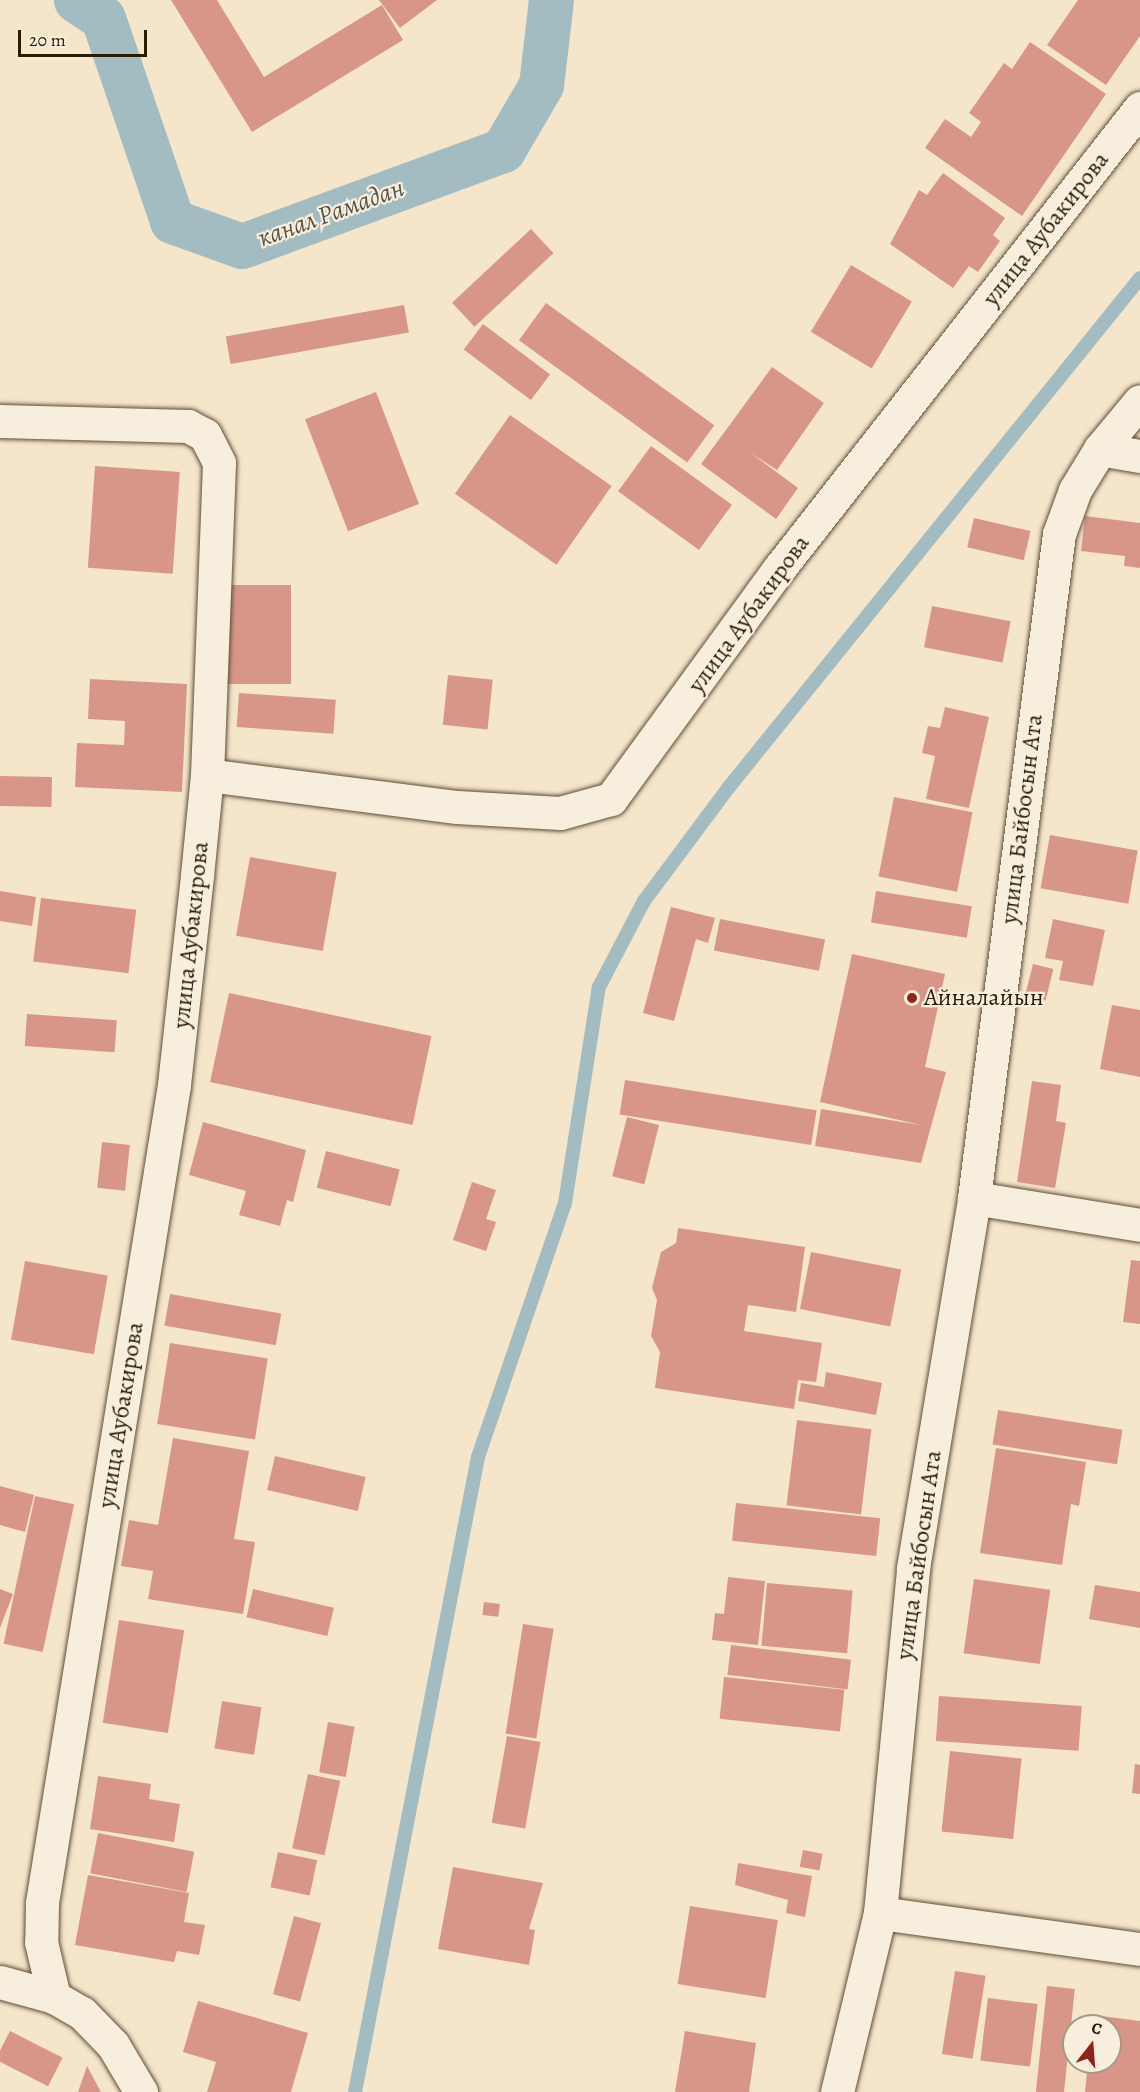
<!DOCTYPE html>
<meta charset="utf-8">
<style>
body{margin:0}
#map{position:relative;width:1140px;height:2092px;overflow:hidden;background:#f5e5cb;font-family:Alegreya,serif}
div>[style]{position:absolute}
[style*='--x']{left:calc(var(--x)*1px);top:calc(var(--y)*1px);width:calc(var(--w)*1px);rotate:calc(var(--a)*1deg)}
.stream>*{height:14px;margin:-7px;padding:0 7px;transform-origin:7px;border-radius:7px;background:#a2bcc2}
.canal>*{height:45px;margin:-22.5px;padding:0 22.5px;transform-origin:22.5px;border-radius:22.5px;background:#a2bcc2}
.building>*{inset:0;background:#d89688;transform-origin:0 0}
.roads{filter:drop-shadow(0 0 2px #5e4e37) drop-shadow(0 0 2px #5e4e37)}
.minor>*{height:33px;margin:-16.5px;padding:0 16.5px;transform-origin:16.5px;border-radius:16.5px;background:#f8eedd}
.dots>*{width:16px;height:16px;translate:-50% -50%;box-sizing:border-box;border:3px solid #f8eedd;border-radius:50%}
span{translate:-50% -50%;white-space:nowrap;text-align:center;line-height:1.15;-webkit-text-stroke:4.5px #f8eedd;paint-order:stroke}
.street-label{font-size:24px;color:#2b1c06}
.poi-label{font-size:24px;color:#2b1c06}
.left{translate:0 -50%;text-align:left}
.water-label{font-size:26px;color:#555448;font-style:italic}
.north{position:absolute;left:1062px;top:2014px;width:60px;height:60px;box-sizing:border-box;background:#f8eedd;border:2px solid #a69a87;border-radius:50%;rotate:17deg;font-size:16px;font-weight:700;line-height:24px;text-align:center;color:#2b1c06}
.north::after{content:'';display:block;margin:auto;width:21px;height:27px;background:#8f2418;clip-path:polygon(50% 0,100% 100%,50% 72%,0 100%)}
.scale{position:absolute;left:18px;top:30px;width:129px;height:27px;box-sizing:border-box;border:3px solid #2b1c06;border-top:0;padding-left:8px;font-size:18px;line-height:21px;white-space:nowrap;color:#2b1c06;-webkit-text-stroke:4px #f8eedd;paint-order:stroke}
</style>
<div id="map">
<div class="stream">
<div style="--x:355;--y:2092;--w:647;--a:-79.04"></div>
<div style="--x:478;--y:1457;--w:268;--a:-71.1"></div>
<div style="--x:565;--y:1203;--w:219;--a:-81.1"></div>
<div style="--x:599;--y:987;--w:97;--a:-62.4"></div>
<div style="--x:644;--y:901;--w:142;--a:-53.3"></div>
<div style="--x:729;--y:787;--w:654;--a:-51.08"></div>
</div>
<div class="canal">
<div style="--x:76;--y:0;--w:32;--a:34"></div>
<div style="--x:103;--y:18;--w:214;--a:71.2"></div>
<div style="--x:172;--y:221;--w:74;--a:19.7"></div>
<div style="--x:242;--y:246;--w:278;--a:-20.2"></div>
<div style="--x:503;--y:150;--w:75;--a:-59.7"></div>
<div style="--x:541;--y:85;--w:86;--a:-83.3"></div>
</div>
<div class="building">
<div style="clip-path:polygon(171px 0,217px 0,264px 77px,382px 5px,403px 40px,252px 132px)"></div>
<div style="clip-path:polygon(379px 0,437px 0,400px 28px)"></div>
<div style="clip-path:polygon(1078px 0,1140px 0,1140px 36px,1106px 85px,1047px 45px)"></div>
<div style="clip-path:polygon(1030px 42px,1106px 94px,1022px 216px,925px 148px,945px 119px,971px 137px,981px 122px,969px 113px,1004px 63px,1012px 69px)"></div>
<div style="clip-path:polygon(943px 173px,1005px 218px,993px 235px,1000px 241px,978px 272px,969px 266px,953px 288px,890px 244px,919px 190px,927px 195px)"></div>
<div style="left:531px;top:229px;width:33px;height:108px;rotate:47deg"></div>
<div style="left:851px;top:265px;width:71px;height:78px;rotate:31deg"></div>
<div style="left:546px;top:303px;width:208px;height:46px;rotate:36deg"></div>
<div style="left:404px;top:305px;width:28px;height:181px;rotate:80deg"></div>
<div style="left:483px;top:324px;width:84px;height:32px;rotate:37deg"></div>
<div style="clip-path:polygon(772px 367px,824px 403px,777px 470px,751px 453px,798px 488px,776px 519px,701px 464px)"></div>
<div style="left:376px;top:392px;width:120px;height:76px;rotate:69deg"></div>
<div style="left:510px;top:415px;width:124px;height:96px;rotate:35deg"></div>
<div style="left:651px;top:446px;width:100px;height:56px;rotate:36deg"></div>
<div style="left:95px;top:466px;width:85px;height:102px;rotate:4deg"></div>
<div style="clip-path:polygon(1085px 516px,1140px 523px,1140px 568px,1124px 566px,1125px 556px,1081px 551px)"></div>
<div style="left:974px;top:518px;width:58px;height:30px;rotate:13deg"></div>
<div style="left:291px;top:585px;width:99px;height:64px;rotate:90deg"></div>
<div style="left:932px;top:606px;width:80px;height:42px;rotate:11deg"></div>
<div style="left:448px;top:675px;width:45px;height:50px;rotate:6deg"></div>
<div style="clip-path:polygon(90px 679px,187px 684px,182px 792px,75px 787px,77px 743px,124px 745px,125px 721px,88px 719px)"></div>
<div style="left:239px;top:693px;width:97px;height:34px;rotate:4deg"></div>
<div style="clip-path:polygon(945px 707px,989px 717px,969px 808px,926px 799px,935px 756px,922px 753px,928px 726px,940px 728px)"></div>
<div style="left:0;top:776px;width:52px;height:30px;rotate:1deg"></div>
<div style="left:894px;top:797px;width:80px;height:81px;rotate:11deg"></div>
<div style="left:1050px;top:835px;width:89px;height:54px;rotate:10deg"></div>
<div style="left:250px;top:857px;width:88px;height:80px;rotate:10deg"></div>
<div style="clip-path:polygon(0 891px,36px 897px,32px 926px,0 921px)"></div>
<div style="left:876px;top:891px;width:97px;height:32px;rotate:9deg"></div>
<div style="left:41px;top:898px;width:96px;height:64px;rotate:7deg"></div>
<div style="clip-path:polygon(671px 907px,715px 918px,708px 943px,696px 939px,674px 1021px,643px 1013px)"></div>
<div style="left:720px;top:919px;width:107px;height:32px;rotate:11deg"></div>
<div style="clip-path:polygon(1053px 919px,1105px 930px,1093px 986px,1059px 980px,1063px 961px,1045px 958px)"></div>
<div style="clip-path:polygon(852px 954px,945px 974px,925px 1067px,946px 1072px,921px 1163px,815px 1146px,821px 1109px,921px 1125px,820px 1102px)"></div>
<div style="left:1033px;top:964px;width:21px;height:32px;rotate:14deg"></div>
<div style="left:229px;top:993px;width:207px;height:91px;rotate:12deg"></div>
<div style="clip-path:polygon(1112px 1005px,1140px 1010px,1140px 1077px,1100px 1069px)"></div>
<div style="left:27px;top:1014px;width:90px;height:32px;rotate:4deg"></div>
<div style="left:625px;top:1080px;width:194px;height:35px;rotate:9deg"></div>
<div style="clip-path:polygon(1032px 1081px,1061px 1085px,1056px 1121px,1066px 1123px,1055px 1188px,1017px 1182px)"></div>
<div style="left:627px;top:1117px;width:33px;height:61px;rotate:14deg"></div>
<div style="clip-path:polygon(203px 1122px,306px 1150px,293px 1202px,287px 1200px,280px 1226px,239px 1215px,246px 1191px,189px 1175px)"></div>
<div style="left:102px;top:1142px;width:28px;height:46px;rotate:6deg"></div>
<div style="left:326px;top:1151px;width:76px;height:38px;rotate:14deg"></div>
<div style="clip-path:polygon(472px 1182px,496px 1190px,486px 1219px,496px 1222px,486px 1251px,453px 1240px)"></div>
<div style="clip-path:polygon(678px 1228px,805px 1247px,796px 1312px,748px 1305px,744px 1331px,822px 1343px,816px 1382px,798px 1380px,794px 1409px,655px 1388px,660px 1352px,651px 1336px,657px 1300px,652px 1288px,661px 1252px,676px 1243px)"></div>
<div style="left:811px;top:1252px;width:92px;height:58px;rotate:11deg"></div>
<div style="clip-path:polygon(1131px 1260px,1140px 1261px,1140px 1324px,1123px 1322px)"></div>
<div style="left:25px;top:1261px;width:84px;height:80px;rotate:10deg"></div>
<div style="left:170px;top:1294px;width:113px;height:32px;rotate:10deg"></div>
<div style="left:170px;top:1343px;width:99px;height:82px;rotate:9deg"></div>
<div style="clip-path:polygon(826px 1372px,882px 1383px,876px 1415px,798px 1401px,801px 1383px,824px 1387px)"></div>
<div style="left:998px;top:1410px;width:126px;height:35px;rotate:9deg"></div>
<div style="left:797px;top:1420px;width:75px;height:86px;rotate:7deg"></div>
<div style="clip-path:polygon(173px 1438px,249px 1451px,234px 1539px,255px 1542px,243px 1614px,148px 1599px,153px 1571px,121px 1566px,129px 1520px,158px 1525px)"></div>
<div style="clip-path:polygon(996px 1448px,1086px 1462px,1079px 1506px,1071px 1504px,1062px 1565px,980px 1553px)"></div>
<div style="left:275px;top:1456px;width:93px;height:35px;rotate:13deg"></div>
<div style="clip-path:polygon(0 1486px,34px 1495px,25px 1532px,0 1525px)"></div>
<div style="left:35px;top:1496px;width:40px;height:151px;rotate:12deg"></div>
<div style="left:736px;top:1503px;width:145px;height:38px;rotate:6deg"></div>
<div style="clip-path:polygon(728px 1577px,765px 1581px,758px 1645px,712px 1640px,715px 1613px,724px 1614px)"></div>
<div style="left:974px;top:1579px;width:77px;height:75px;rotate:8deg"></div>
<div style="left:767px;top:1583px;width:86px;height:63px;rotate:5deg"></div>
<div style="clip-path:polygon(1095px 1585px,1140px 1592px,1140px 1628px,1089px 1619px)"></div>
<div style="clip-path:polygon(0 1589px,13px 1594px,0 1628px)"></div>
<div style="left:253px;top:1589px;width:83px;height:29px;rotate:13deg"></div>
<div style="left:484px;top:1602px;width:16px;height:13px;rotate:7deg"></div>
<div style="left:119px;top:1620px;width:66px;height:104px;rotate:9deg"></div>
<div style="left:523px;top:1624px;width:31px;height:111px;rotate:9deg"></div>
<div style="left:731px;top:1645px;width:121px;height:30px;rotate:7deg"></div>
<div style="left:724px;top:1677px;width:121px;height:42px;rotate:6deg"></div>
<div style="left:939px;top:1696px;width:143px;height:45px;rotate:4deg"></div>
<div style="left:222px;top:1701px;width:40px;height:48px;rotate:9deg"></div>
<div style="left:328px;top:1722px;width:27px;height:51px;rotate:10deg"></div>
<div style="left:507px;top:1736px;width:34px;height:88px;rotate:10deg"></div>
<div style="left:950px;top:1751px;width:72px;height:81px;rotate:6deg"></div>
<div style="clip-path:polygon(1135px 1764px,1140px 1765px,1140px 1794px,1132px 1793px)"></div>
<div style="left:308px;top:1774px;width:33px;height:76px;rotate:12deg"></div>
<div style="clip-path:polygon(98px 1776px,151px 1784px,149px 1799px,180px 1804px,174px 1842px,90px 1829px)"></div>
<div style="left:98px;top:1833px;width:98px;height:41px;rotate:11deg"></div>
<div style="left:803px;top:1850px;width:20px;height:17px;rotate:11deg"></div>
<div style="left:278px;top:1852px;width:40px;height:36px;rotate:12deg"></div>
<div style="clip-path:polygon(738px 1863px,812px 1876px,805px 1917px,786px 1913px,788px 1900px,735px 1885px)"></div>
<div style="clip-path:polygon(453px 1867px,543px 1883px,529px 1929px,535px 1930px,529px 1965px,438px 1949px)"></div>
<div style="clip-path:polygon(88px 1875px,189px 1893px,184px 1922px,205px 1925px,199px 1955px,177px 1951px,174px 1962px,75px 1945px)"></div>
<div style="left:690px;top:1906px;width:89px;height:79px;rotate:9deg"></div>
<div style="left:294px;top:1916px;width:28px;height:81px;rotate:15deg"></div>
<div style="left:955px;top:1971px;width:31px;height:84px;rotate:9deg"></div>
<div style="left:1047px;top:1986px;width:28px;height:107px;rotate:6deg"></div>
<div style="left:988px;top:1998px;width:50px;height:63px;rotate:7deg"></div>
<div style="clip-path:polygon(198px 2001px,308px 2033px,291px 2092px,207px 2092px,216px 2062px,183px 2052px)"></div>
<div style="clip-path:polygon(1094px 2015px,1140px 2021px,1140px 2092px,1085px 2092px,1088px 2062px,1110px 2062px,1110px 2026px,1092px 2026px)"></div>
<div style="left:10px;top:2031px;width:59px;height:32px;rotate:27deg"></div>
<div style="clip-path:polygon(685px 2031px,756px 2043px,749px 2092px,675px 2092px)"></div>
<div style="clip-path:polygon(87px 2066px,101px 2092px,78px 2092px)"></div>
</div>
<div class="roads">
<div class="minor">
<div style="--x:0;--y:421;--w:188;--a:1.5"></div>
<div style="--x:188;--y:426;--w:19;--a:28"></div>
<div style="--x:205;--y:435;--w:31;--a:63"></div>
<div style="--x:219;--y:463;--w:312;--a:92.2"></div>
<div style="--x:207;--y:775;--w:101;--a:95.7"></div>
<div style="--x:197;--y:876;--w:210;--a:96.3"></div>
<div style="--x:174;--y:1085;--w:829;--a:99.17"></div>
<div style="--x:42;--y:1903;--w:39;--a:91"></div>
<div style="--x:41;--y:1942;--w:57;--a:76.7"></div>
<div style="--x:1100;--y:449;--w:41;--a:9.9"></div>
<div style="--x:207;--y:775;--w:252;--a:7.3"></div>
<div style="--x:457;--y:807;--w:103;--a:3.3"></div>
<div style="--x:560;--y:813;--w:53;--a:-15.4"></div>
<div style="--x:611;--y:799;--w:283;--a:-53.9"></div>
<div style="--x:778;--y:570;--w:587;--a:-51.92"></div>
<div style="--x:974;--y:1198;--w:168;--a:9.2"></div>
<div style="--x:880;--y:1913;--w:262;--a:7.9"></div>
<div style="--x:0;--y:1982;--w:56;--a:15.5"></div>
<div style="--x:54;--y:1997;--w:32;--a:30"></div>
<div style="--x:82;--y:2013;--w:45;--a:45.9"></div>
<div style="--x:113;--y:2045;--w:55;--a:59.2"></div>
<div style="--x:837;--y:2092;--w:184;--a:-76.5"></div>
<div style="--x:880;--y:1913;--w:347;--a:-84.5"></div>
<div style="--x:913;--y:1568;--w:375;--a:-80.6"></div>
<div style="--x:974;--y:1198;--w:669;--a:-82.71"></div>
<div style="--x:1059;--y:534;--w:47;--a:-70"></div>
<div style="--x:1075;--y:490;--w:48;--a:-58.6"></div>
<div style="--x:1100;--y:449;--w:62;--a:-50.2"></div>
</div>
</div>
<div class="dots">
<div style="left:912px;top:998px;background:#8f2418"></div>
</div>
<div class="street-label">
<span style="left:1046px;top:229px;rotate:-52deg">улица Аубакирова</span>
<span style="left:749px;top:614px;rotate:-54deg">улица Аубакирова</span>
<span style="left:1022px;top:819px;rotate:-83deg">улица Байбосын Ата</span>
<span style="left:191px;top:935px;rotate:-84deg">улица Аубакирова</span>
<span style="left:121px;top:1415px;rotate:-81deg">улица Аубакирова</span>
<span style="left:919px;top:1555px;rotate:-82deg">улица Байбосын Ата</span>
</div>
<div class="poi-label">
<span class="left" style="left:924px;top:998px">Айналайын</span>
</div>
<div class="water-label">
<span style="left:331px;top:213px;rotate:-20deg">канал Рамадан</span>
</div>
<div class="north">С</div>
<div class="scale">20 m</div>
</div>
